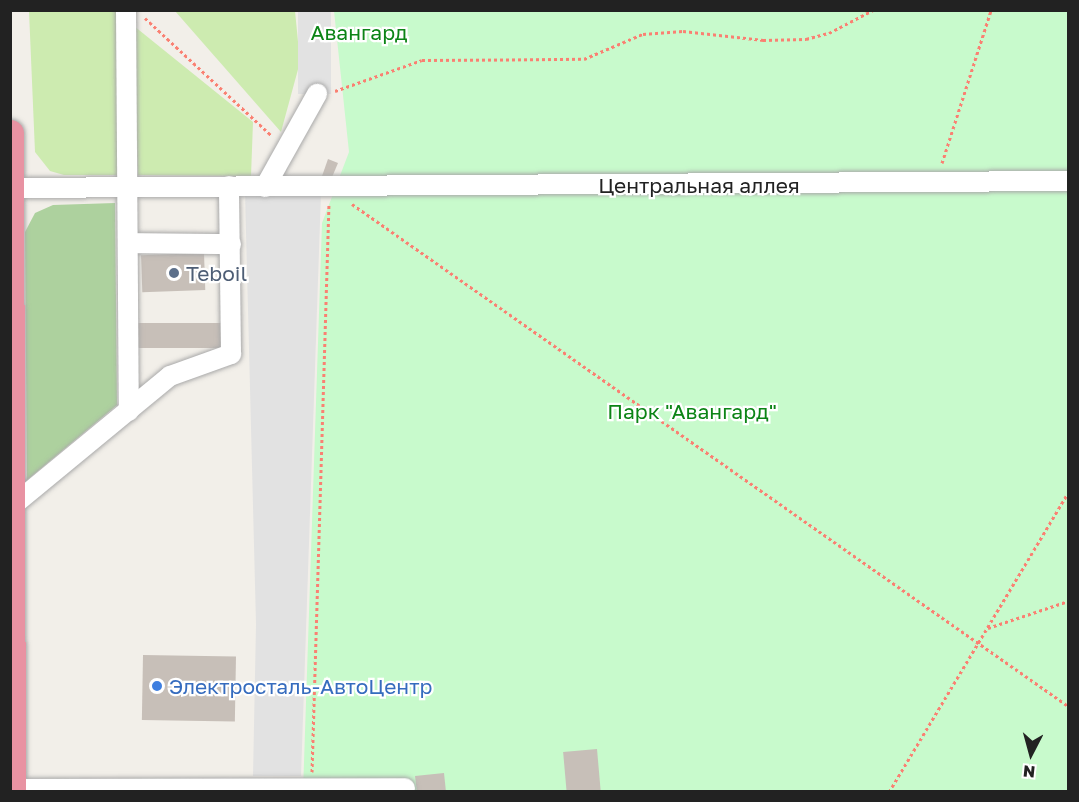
<!DOCTYPE html>
<meta charset="utf-8">
<style>
body{margin:0}
#map{position:relative;width:1079px;height:802px;overflow:hidden;background:#f2efe9;font-family:"Golos Text",sans-serif}
div>[style]{position:absolute}
[style*='--x']{left:calc(var(--x)*1px);top:calc(var(--y)*1px);width:calc(var(--w)*1px);rotate:calc(var(--a)*1deg)}
.grass>*{inset:0;background:#cdebb0}
.forest>*{inset:0;background:#add19e}
.park>*{inset:0;background:#c8facc}
.parking>*{inset:0;background:#e2e2e2;transform-origin:0 0}
.building>*{inset:0;background:#c7bfb8;transform-origin:0 0}
.path>*{height:3px;margin-top:-1.5px;transform-origin:0;background:repeating-linear-gradient(90deg,#fa8072 0 3px,transparent 0 6px)}
.roads{filter:drop-shadow(0 0 2px #a9a9a9) drop-shadow(0 0 2px #a9a9a9)}
.minor>*{height:20px;margin:-10px;padding:0 10px;transform-origin:10px;border-radius:10px;background:#fff}
.highway>*{height:27px;margin:-13.5px;padding:0 13.5px;transform-origin:13.5px;border-radius:13.5px;background:#e892a2}
.dots>*{width:16px;height:16px;translate:-50% -50%;box-sizing:border-box;border:3px solid #fff;border-radius:50%}
span{translate:-50% -50%;white-space:nowrap;text-align:center;line-height:1.15;-webkit-text-stroke:4.5px #fff;paint-order:stroke}
.park-label{font-size:21px;color:#0c8416}
.street-label{font-size:21px;color:#222}
.service-label{font-size:21px;color:#4e5e75}
.left{translate:0 -50%;text-align:left}
.shop-label{font-size:21px;color:#366cbe}
.frame{position:absolute;inset:0;border:12px solid #222;pointer-events:none}
.north{position:absolute;left:1001px;top:724px;width:60px;height:60px;-webkit-text-stroke:4px #fff;paint-order:stroke;rotate:186deg;font-size:16px;font-weight:700;line-height:24px;text-align:center;color:#222}
.north::after{content:'';display:block;margin:auto;width:21px;height:27px;background:#222;clip-path:polygon(50% 0,100% 100%,50% 72%,0 100%)}
</style>
<div id="map">
<div class="grass">
<div style="clip-path:polygon(29px 11px,116px 11px,119px 175px,64px 175px,50px 171px,35px 152px)"></div>
<div style="clip-path:polygon(175px 11px,295px 11px,300px 62px,281px 132px)"></div>
<div style="clip-path:polygon(134px 26px,253px 122px,251px 176px,138px 175px)"></div>
</div>
<div class="forest">
<div style="clip-path:polygon(115px 203px,117px 405px,27px 480px,25px 232px,35px 213px,53px 205px)"></div>
</div>
<div class="park">
<div style="clip-path:polygon(334px 11px,1068px 11px,1068px 791px,303px 792px,322px 223px,349px 152px)"></div>
</div>
<div class="parking">
<div style="left:298px;top:11px;width:33px;height:83px"></div>
<div style="clip-path:polygon(245px 192px,321px 193px,301px 776px,253px 776px,256px 624px)"></div>
</div>
<div class="building">
<div style="clip-path:polygon(328px 159px,338px 163px,330px 182px,321px 179px)"></div>
<div style="left:204px;top:253px;width:37px;height:63px;rotate:88deg"></div>
<div style="left:124px;top:323px;width:99px;height:25px"></div>
<div style="left:143px;top:655px;width:93px;height:65px;rotate:1deg"></div>
<div style="left:597px;top:749px;width:43px;height:34px;rotate:85deg"></div>
<div style="clip-path:polygon(444px 773px,446px 792px,417px 792px,415px 776px)"></div>
</div>
<div class="path">
<div style="--x:145;--y:18;--w:173;--a:42.9"></div>
<div style="--x:335;--y:91;--w:92;--a:-19.6"></div>
<div style="--x:422;--y:60;--w:162;--a:-0.4"></div>
<div style="--x:584;--y:59;--w:64;--a:-23"></div>
<div style="--x:643;--y:34;--w:40;--a:-4.3"></div>
<div style="--x:683;--y:31;--w:81;--a:6.4"></div>
<div style="--x:763;--y:40;--w:43;--a:-1.3"></div>
<div style="--x:806;--y:39;--w:24;--a:-15"></div>
<div style="--x:829;--y:33;--w:50;--a:-27.6"></div>
<div style="--x:942;--y:163;--w:161;--a:-72.2"></div>
<div style="--x:352;--y:204;--w:874;--a:35.03"></div>
<div style="--x:988;--y:628;--w:84;--a:-18.6"></div>
<div style="--x:312;--y:772;--w:569;--a:-88.29"></div>
<div style="--x:889;--y:792;--w:348;--a:-59.1"></div>
</div>
<div class="roads">
<div class="minor">
<div style="--x:126;--y:10;--w:401;--a:89.6"></div>
<div style="--x:265;--y:187;--w:107;--a:-60.8"></div>
<div style="--x:11;--y:188;--w:1057;--a:-0.38"></div>
<div style="--x:129;--y:243;--w:102;--a:0.6"></div>
<div style="--x:11;--y:507;--w:206;--a:-39.5"></div>
<div style="--x:170;--y:376;--w:65;--a:-19.8"></div>
<div style="--x:231;--y:354;--w:168;--a:-90.7"></div>
<div style="--x:12;--y:789;--w:393;--a:-0.1"></div>
</div>
<div class="highway">
<div style="--x:10;--y:133;--w:659;--a:89.83"></div>
</div>
</div>
<div class="dots">
<div style="left:174px;top:273px;background:#5c6f8a"></div>
<div style="left:157px;top:686px;background:#3f7fe0"></div>
</div>
<div class="park-label">
<span style="left:359px;top:32px">Авангард</span>
<span style="left:692px;top:411px">Парк "Авангард"</span>
</div>
<div class="street-label">
<span style="left:699px;top:185px">Центральная аллея</span>
</div>
<div class="service-label">
<span class="left" style="left:186px;top:273px">Teboil</span>
</div>
<div class="shop-label">
<span class="left" style="left:169px;top:686px">Электросталь-АвтоЦентр</span>
</div>
<div class="frame"></div>
<div class="north">N</div>
</div>
